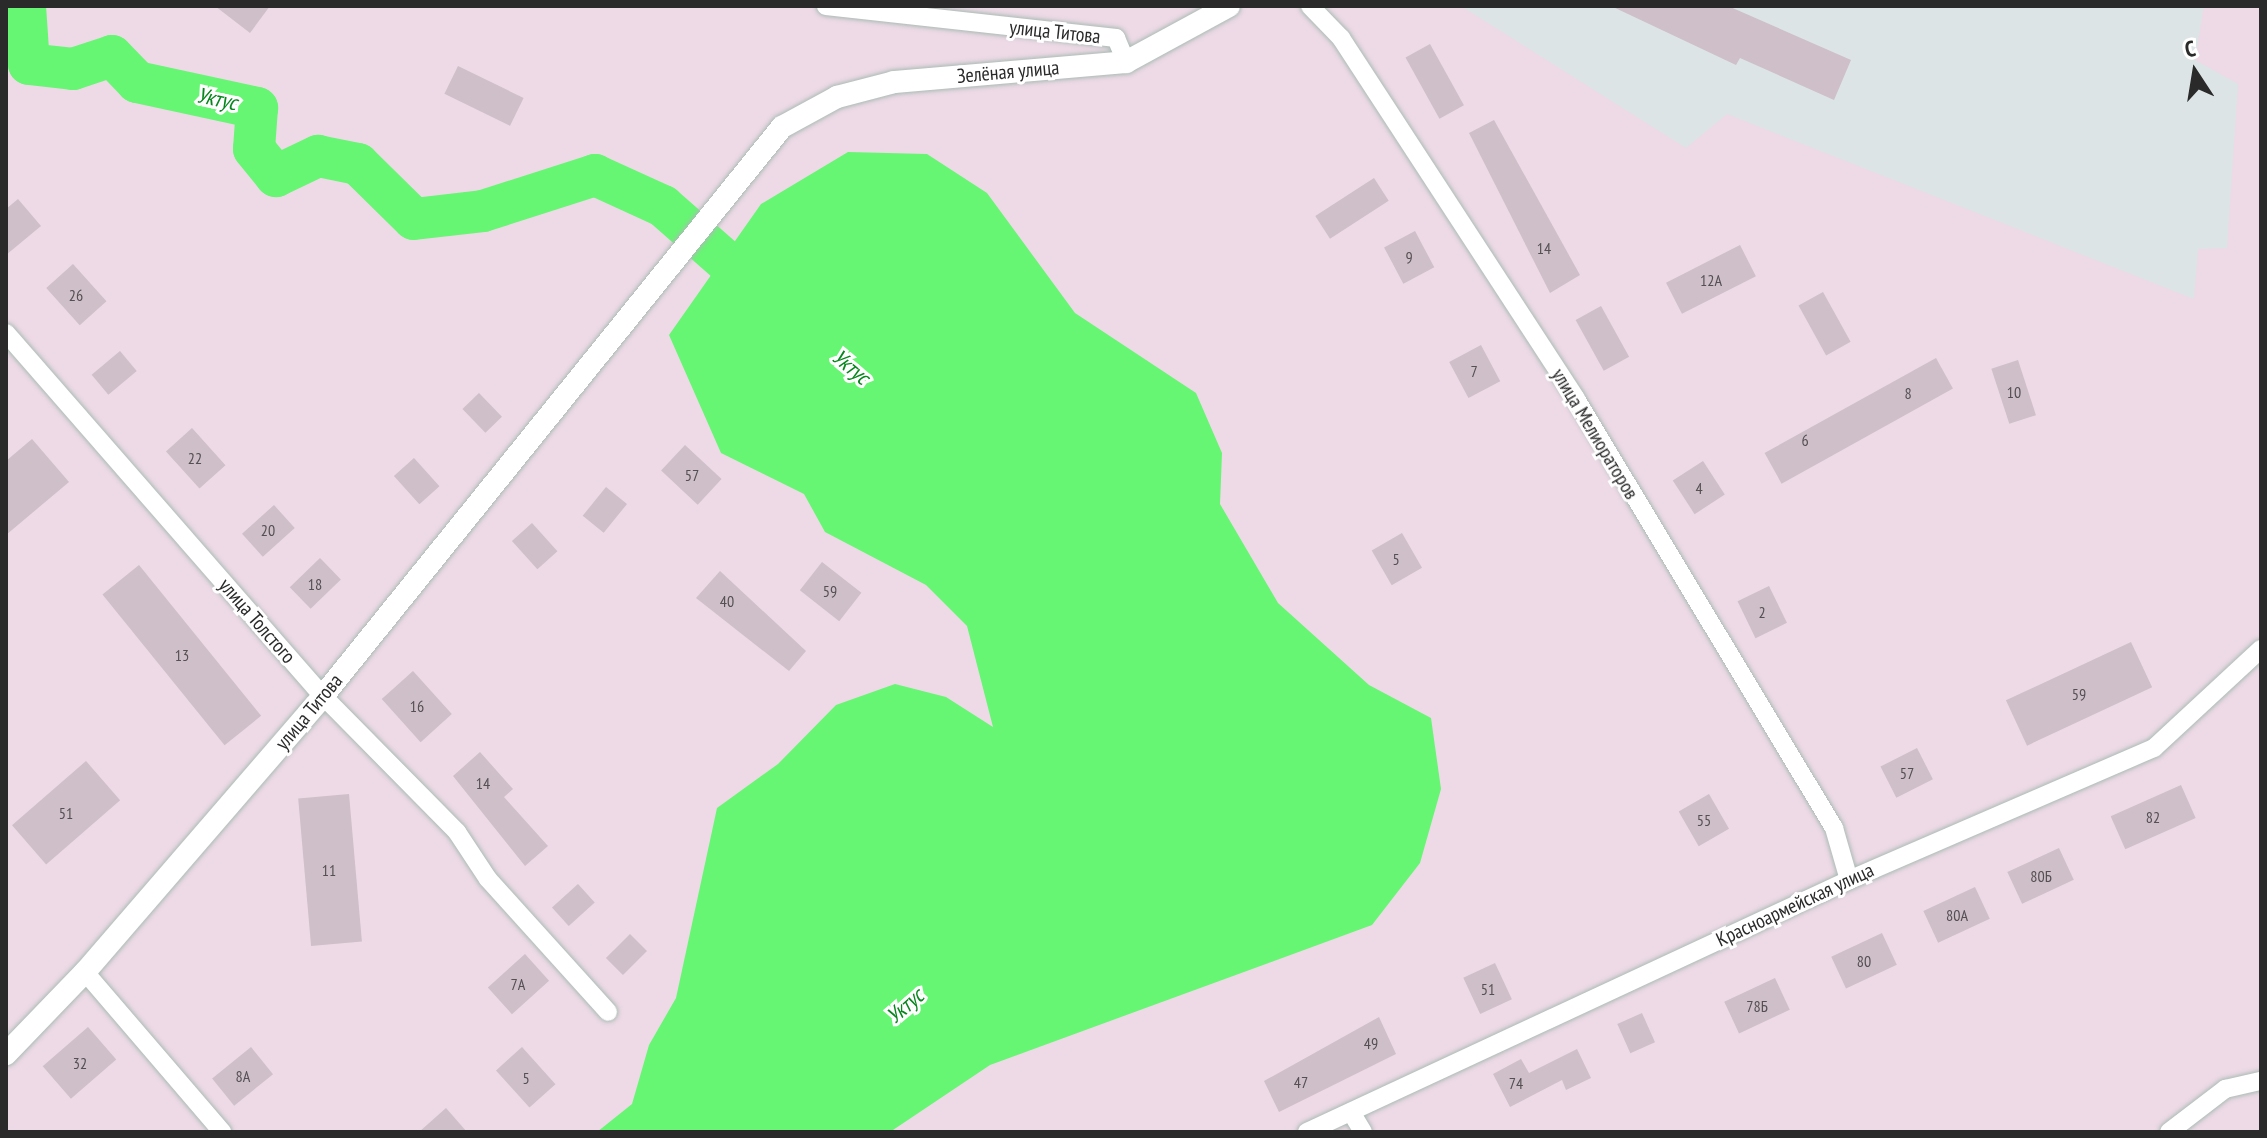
<!DOCTYPE html>
<meta charset="utf-8">
<style>
body{margin:0}
#map{position:relative;width:2267px;height:1138px;overflow:hidden;background:#eddae6;font-family:"PT Sans Narrow",sans-serif}
div>[style]{position:absolute}
[style*='--x']{left:calc(var(--x)*1px);top:calc(var(--y)*1px);width:calc(var(--w)*1px);rotate:calc(var(--a)*1deg)}
.industrial>*{inset:0;background:#dce4e5}
.water>*{inset:0;background:#66f673}
.river>*{height:42px;margin:-21px;padding:0 21px;transform-origin:21px;border-radius:21px;background:#66f673}
.building>*{inset:0;background:#cebfc8;transform-origin:0 0}
.roads{filter:drop-shadow(0 0 2px #abbbb5) drop-shadow(0 0 2px #abbbb5)}
.minor>*{height:18px;margin:-9px;padding:0 9px;transform-origin:9px;border-radius:9px;background:#fff}
.tertiary>*{height:22px;margin:-11px;padding:0 11px;transform-origin:11px;border-radius:11px;background:#fff}
span{translate:-50% -50%;white-space:nowrap;text-align:center;line-height:1.15;-webkit-text-stroke:6px #fff;paint-order:stroke}
.number-label{font-size:16px;color:#534f52}
.number-label span{-webkit-text-stroke-width:0}
.street-label{font-size:20px;color:#2a2a2a}
.water-label{font-size:22px;color:#07861d;font-style:italic}
.frame{position:absolute;inset:0;border:8px solid #2a2a2a;pointer-events:none}
.north{position:absolute;left:2155px;top:32px;width:80px;height:80px;-webkit-text-stroke:6px #fff;paint-order:stroke;rotate:348deg;font-size:22px;font-weight:700;line-height:32px;text-align:center;color:#2a2a2a}
.north::after{content:'';display:block;margin:auto;width:28px;height:36px;background:#2a2a2a;clip-path:polygon(50% 0,100% 100%,50% 72%,0 100%)}
</style>
<div id="map">
<div class="industrial">
<div style="clip-path:polygon(1461px 6px,2204px 6px,2195px 60px,2238px 84px,2227px 248px,2198px 249px,2194px 299px,1727px 114px,1686px 148px)"></div>
</div>
<div class="water">
<div style="clip-path:polygon(848px 152px,927px 154px,987px 193px,1075px 313px,1196px 393px,1222px 453px,1220px 504px,1278px 603px,1369px 685px,1431px 718px,1441px 789px,1420px 863px,1372px 925px,990px 1065px,890px 1132px,597px 1132px,632px 1104px,649px 1045px,676px 998px,717px 808px,778px 764px,836px 705px,895px 684px,946px 697px,993px 727px,967px 626px,926px 585px,825px 532px,804px 494px,721px 453px,669px 335px,761px 204px)"></div>
</div>
<div class="river">
<div style="--x:25;--y:6;--w:58;--a:86.1"></div>
<div style="--x:29;--y:64;--w:44;--a:6.5"></div>
<div style="--x:73;--y:69;--w:41;--a:-18.4"></div>
<div style="--x:112;--y:56;--w:36;--a:46"></div>
<div style="--x:137;--y:82;--w:123;--a:12.2"></div>
<div style="--x:257;--y:108;--w:41;--a:94.2"></div>
<div style="--x:254;--y:149;--w:35;--a:51"></div>
<div style="--x:276;--y:176;--w:47;--a:-25.5"></div>
<div style="--x:318;--y:156;--w:41;--a:11.3"></div>
<div style="--x:358;--y:164;--w:78;--a:44.5"></div>
<div style="--x:414;--y:219;--w:69;--a:-6.6"></div>
<div style="--x:483;--y:211;--w:118;--a:-17.8"></div>
<div style="--x:595;--y:175;--w:75;--a:24.5"></div>
<div style="--x:663;--y:206;--w:132;--a:41.3"></div>
</div>
<div class="building">
<div style="clip-path:polygon(215px 6px,270px 6px,250px 33px)"></div>
<div style="clip-path:polygon(1611px 6px,1728px 6px,1851px 60px,1834px 100px,1740px 58px,1736px 65px)"></div>
<div style="left:1430px;top:44px;width:70px;height:28px;rotate:61deg"></div>
<div style="left:458px;top:66px;width:73px;height:31px;rotate:26deg"></div>
<div style="clip-path:polygon(1494px 120px,1580px 275px,1550px 293px,1469px 133px)"></div>
<div style="left:1374px;top:178px;width:27px;height:70px;rotate:57deg"></div>
<div style="clip-path:polygon(18px 199px,41px 226px,6px 255px,6px 209px)"></div>
<div style="left:1415px;top:231px;width:41px;height:35px;rotate:62deg"></div>
<div style="left:1740px;top:245px;width:35px;height:83px;rotate:63deg"></div>
<div style="left:73px;top:264px;width:50px;height:36px;rotate:48deg"></div>
<div style="left:1823px;top:292px;width:57px;height:28px;rotate:61deg"></div>
<div style="left:1601px;top:306px;width:58px;height:29px;rotate:61deg"></div>
<div style="left:1481px;top:345px;width:41px;height:36px;rotate:62deg"></div>
<div style="left:120px;top:351px;width:26px;height:37px;rotate:50deg"></div>
<div style="left:1936px;top:358px;width:35px;height:196px;rotate:61deg"></div>
<div style="left:2018px;top:360px;width:58px;height:28px;rotate:72deg"></div>
<div style="left:479px;top:393px;width:33px;height:23px;rotate:46deg"></div>
<div style="left:192px;top:428px;width:50px;height:35px;rotate:48deg"></div>
<div style="clip-path:polygon(32px 439px,69px 482px,6px 535px,6px 461px)"></div>
<div style="left:685px;top:445px;width:50px;height:35px;rotate:43deg"></div>
<div style="left:414px;top:458px;width:38px;height:27px;rotate:48deg"></div>
<div style="left:1703px;top:461px;width:40px;height:36px;rotate:57deg"></div>
<div style="left:606px;top:487px;width:27px;height:37px;rotate:39deg"></div>
<div style="left:274px;top:505px;width:31px;height:43px;rotate:48deg"></div>
<div style="left:532px;top:523px;width:38px;height:27px;rotate:48deg"></div>
<div style="left:1402px;top:533px;width:40px;height:35px;rotate:60deg"></div>
<div style="left:320px;top:558px;width:30px;height:42px;rotate:46deg"></div>
<div style="left:822px;top:562px;width:50px;height:36px;rotate:38deg"></div>
<div style="left:139px;top:565px;width:194px;height:47px;rotate:51deg"></div>
<div style="clip-path:polygon(720px 571px,806px 651px,789px 671px,696px 598px)"></div>
<div style="left:1769px;top:586px;width:41px;height:35px;rotate:64deg"></div>
<div style="left:2131px;top:642px;width:50px;height:138px;rotate:65deg"></div>
<div style="left:413px;top:671px;width:58px;height:42px;rotate:48deg"></div>
<div style="left:1917px;top:748px;width:35px;height:41px;rotate:63deg"></div>
<div style="clip-path:polygon(480px 752px,513px 789px,504px 797px,548px 846px,525px 866px,453px 776px)"></div>
<div style="left:86px;top:761px;width:52px;height:98px;rotate:49deg"></div>
<div style="left:2181px;top:785px;width:36px;height:77px;rotate:66deg"></div>
<div style="left:349px;top:794px;width:148px;height:51px;rotate:85deg"></div>
<div style="left:1709px;top:794px;width:40px;height:35px;rotate:60deg"></div>
<div style="left:2059px;top:848px;width:35px;height:57px;rotate:65deg"></div>
<div style="left:578px;top:884px;width:25px;height:35px;rotate:48deg"></div>
<div style="left:1975px;top:887px;width:35px;height:57px;rotate:65deg"></div>
<div style="left:1882px;top:933px;width:35px;height:56px;rotate:65deg"></div>
<div style="left:630px;top:934px;width:24px;height:34px;rotate:45deg"></div>
<div style="left:525px;top:954px;width:36px;height:50px;rotate:48deg"></div>
<div style="left:1495px;top:963px;width:40px;height:35px;rotate:65deg"></div>
<div style="left:1775px;top:978px;width:35px;height:56px;rotate:65deg"></div>
<div style="left:1642px;top:1013px;width:32px;height:27px;rotate:66deg"></div>
<div style="clip-path:polygon(1379px 1017px,1396px 1054px,1279px 1112px,1264px 1081px)"></div>
<div style="left:88px;top:1027px;width:43px;height:60px;rotate:49deg"></div>
<div style="left:251px;top:1047px;width:35px;height:50px;rotate:51deg"></div>
<div style="left:522px;top:1047px;width:50px;height:35px;rotate:48deg"></div>
<div style="clip-path:polygon(1577px 1049px,1591px 1078px,1566px 1090px,1562px 1080px,1510px 1107px,1493px 1074px,1521px 1059px,1529px 1073px)"></div>
<div style="clip-path:polygon(446px 1108px,467px 1132px,419px 1132px)"></div>
</div>
<div class="roads">
<div class="minor">
<div style="--x:826;--y:6;--w:292;--a:6.3"></div>
<div style="--x:1116;--y:38;--w:26;--a:67"></div>
<div style="--x:1310;--y:6;--w:45;--a:45.9"></div>
<div style="--x:1341;--y:38;--w:431;--a:56.9"></div>
<div style="--x:1576;--y:399;--w:501;--a:58.98"></div>
<div style="--x:1834;--y:828;--w:54;--a:73.9"></div>
<div style="--x:6;--y:333;--w:482;--a:48.9"></div>
<div style="--x:323;--y:696;--w:191;--a:45.4"></div>
<div style="--x:457;--y:832;--w:56;--a:56.6"></div>
<div style="--x:488;--y:879;--w:179;--a:47.9"></div>
<div style="--x:85;--y:972;--w:211;--a:49.4"></div>
<div style="--x:1351;--y:1112;--w:23;--a:59"></div>
<div style="--x:1307;--y:1132;--w:598;--a:-24.94"></div>
<div style="--x:1849;--y:880;--w:332;--a:-23.4"></div>
<div style="--x:2154;--y:748;--w:146;--a:-42.8"></div>
<div style="--x:2169;--y:1132;--w:71;--a:-37.5"></div>
<div style="--x:2225;--y:1089;--w:37;--a:-13"></div>
</div>
<div class="tertiary">
<div style="--x:6;--y:1054;--w:114;--a:-46.1"></div>
<div style="--x:85;--y:972;--w:364;--a:-49.2"></div>
<div style="--x:323;--y:696;--w:731;--a:-51.11"></div>
<div style="--x:782;--y:127;--w:63;--a:-28.6"></div>
<div style="--x:837;--y:97;--w:59;--a:-14.7"></div>
<div style="--x:894;--y:82;--w:233;--a:-4.9"></div>
<div style="--x:1126;--y:62;--w:117;--a:-28.5"></div>
</div>
</div>
<div class="number-label">
<span style="left:1544px;top:248px">14</span>
<span style="left:1409px;top:257px">9</span>
<span style="left:1711px;top:280px">12А</span>
<span style="left:76px;top:295px">26</span>
<span style="left:1474px;top:371px">7</span>
<span style="left:2014px;top:392px">10</span>
<span style="left:1908px;top:393px">8</span>
<span style="left:1805px;top:440px">6</span>
<span style="left:195px;top:458px">22</span>
<span style="left:692px;top:475px">57</span>
<span style="left:1699px;top:488px">4</span>
<span style="left:268px;top:530px">20</span>
<span style="left:1396px;top:559px">5</span>
<span style="left:315px;top:584px">18</span>
<span style="left:830px;top:591px">59</span>
<span style="left:727px;top:601px">40</span>
<span style="left:1762px;top:612px">2</span>
<span style="left:182px;top:655px">13</span>
<span style="left:2079px;top:694px">59</span>
<span style="left:417px;top:706px">16</span>
<span style="left:1907px;top:773px">57</span>
<span style="left:483px;top:783px">14</span>
<span style="left:66px;top:813px">51</span>
<span style="left:2153px;top:817px">82</span>
<span style="left:1704px;top:820px">55</span>
<span style="left:329px;top:870px">11</span>
<span style="left:2041px;top:876px">80Б</span>
<span style="left:1957px;top:915px">80А</span>
<span style="left:1864px;top:961px">80</span>
<span style="left:518px;top:984px">7А</span>
<span style="left:1488px;top:989px">51</span>
<span style="left:1757px;top:1006px">78Б</span>
<span style="left:1371px;top:1043px">49</span>
<span style="left:80px;top:1063px">32</span>
<span style="left:243px;top:1076px">8А</span>
<span style="left:526px;top:1078px">5</span>
<span style="left:1301px;top:1082px">47</span>
<span style="left:1516px;top:1083px">74</span>
</div>
<div class="street-label">
<span style="left:1055px;top:32px;rotate:6deg">улица Титова</span>
<span style="left:1008px;top:72px;rotate:-5deg">Зелёная улица</span>
<span style="left:1595px;top:434px;rotate:59deg">улица Мелиораторов</span>
<span style="left:257px;top:621px;rotate:49deg">улица Толстого</span>
<span style="left:309px;top:712px;rotate:-50deg">улица Титова</span>
<span style="left:1795px;top:905px;rotate:-25deg">Красноармейская улица</span>
</div>
<div class="water-label">
<span style="left:217px;top:99px;rotate:12deg">Уктус</span>
<span style="left:851px;top:367px;rotate:40deg">Уктус</span>
<span style="left:905px;top:1006px;rotate:-41deg">Уктус</span>
</div>
<div class="frame"></div>
<div class="north">С</div>
</div>
